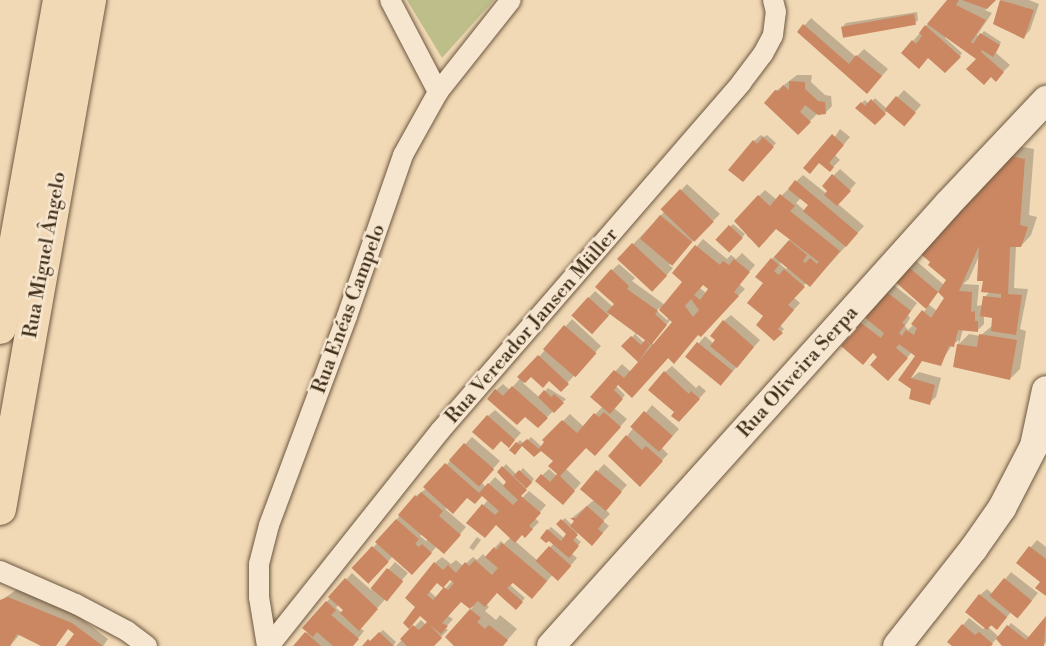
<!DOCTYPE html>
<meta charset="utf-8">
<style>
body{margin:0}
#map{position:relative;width:1046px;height:646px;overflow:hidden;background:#f2d9b5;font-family:"Libre Bodoni",serif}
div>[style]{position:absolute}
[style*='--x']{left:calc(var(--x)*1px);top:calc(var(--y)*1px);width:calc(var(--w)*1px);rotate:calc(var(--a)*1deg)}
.green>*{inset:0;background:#bebe8b}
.shadow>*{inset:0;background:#0003;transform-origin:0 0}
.building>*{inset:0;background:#ca8762;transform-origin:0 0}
.roads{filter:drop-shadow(0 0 2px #6c5840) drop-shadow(0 0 2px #6c5840)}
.street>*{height:20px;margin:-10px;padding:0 10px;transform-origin:10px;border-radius:10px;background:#f7e6cf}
.secondary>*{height:28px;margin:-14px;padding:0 14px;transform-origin:14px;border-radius:14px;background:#f7e6cf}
.primary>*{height:32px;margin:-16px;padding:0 16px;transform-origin:16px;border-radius:16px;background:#f2d9b5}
span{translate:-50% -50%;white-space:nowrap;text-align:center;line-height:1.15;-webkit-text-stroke:5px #f7e6cf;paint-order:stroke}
.street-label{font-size:20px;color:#3f2d19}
</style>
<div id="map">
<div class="green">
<div style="clip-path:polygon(407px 0,494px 0,442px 58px)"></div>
</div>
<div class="shadow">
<div style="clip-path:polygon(949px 0,996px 0,985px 10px,992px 13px,977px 35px,979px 37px,984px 31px,1001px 42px,996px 53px,1010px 65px,995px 80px,978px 58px,947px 36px,945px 38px,962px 53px,960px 56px,929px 56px,919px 67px,913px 41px)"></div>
<div style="clip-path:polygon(1002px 0,1029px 0,1039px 4px,1030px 30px,1024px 37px,995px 23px)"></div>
<div style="clip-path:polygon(917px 12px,918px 20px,915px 23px,843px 26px,846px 23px)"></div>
<div style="clip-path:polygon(811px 18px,856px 57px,864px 49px,888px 69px,874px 85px,799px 32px)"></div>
<div style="clip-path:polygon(797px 75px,812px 75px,811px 82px,825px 95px,831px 96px,832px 106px,825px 113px,818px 113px,798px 133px,776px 91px)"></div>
<div style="clip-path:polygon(904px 90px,921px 105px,910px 118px,888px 110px,875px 123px,857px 107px,865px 100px,869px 104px,875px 98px,887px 109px)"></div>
<div style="clip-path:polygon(840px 129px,850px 137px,835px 155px,840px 160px,830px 170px,819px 161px)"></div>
<div style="clip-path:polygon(761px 135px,764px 137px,767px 135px,776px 143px,749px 173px,754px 141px)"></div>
<div style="clip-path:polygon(evenodd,1017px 146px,1034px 149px,1029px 215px,1037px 217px,1031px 235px,1021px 246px,1016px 246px,1014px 288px,1028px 289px,1020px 329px,1026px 331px,1020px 369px,1010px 379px,955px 366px,959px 340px,952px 345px,940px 364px,922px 360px,909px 380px,919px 372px,941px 378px,936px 397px,929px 403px,900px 379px,917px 356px,912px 352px,895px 372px,880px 357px,862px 324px,868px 318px,887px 280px,917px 303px,908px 315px,910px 318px,905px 326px,908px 330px,914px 324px,927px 308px,893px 277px,914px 259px,944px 285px,1017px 146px,980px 254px,984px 280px,990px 291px,985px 297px,983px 305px,977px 306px,979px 285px,963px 284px,969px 279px,980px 254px,1017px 146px,939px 291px,945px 298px,937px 311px,928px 304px,939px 291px,1017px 146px,984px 315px,994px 317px,993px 325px,980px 336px,969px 334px,959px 344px,963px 329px,977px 331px,984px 324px,984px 315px)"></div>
<div style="clip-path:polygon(evenodd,840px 169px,856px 183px,838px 204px,864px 226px,817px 278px,807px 282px,793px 297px,800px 303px,780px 325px,784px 329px,774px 339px,765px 283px,772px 259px,791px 239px,776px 227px,759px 246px,747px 236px,759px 196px,765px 190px,777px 200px,803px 175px,827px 194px,833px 176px,840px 169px,801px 198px,810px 205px,805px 211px,796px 203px,801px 198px,840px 169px,782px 261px,789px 267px,786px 269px,780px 264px,782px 261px)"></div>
<div style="clip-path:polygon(687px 184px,720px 214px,669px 265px,673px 268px,653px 290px,619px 259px,665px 211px,663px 209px)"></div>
<div style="clip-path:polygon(733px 224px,745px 234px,734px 247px,718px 240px)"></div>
<div style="clip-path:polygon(evenodd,703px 239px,727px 259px,731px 255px,736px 259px,742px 253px,755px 265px,739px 284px,745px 289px,700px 335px,699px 334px,669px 357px,647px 381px,618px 384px,616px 386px,625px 395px,614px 408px,627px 419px,602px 447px,586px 446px,566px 469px,581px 483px,569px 496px,537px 480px,549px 469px,557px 476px,559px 474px,555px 461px,541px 449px,534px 455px,523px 444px,511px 449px,520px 440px,524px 444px,531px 437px,542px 447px,546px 442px,544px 440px,570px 414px,584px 427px,603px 406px,592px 397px,622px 364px,631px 372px,640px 361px,623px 346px,636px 333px,611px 313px,592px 333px,573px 315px,595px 291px,613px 307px,616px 304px,612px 270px,619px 264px,635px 278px,632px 281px,665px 305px,685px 282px,674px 273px,703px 239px,704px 283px,710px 289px,707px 294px,700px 288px,704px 283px,703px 239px,659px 308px,669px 318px,667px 320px,657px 311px,659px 308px,703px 239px,671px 319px,674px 322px,654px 345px,652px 343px,671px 319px,703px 239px,639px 332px,647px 340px,644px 343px,636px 335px,639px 332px)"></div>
<div style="clip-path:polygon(731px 315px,760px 340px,727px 378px,687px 357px,705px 336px,714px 344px,724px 321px)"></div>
<div style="clip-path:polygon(572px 319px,601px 346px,561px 390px,549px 380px,531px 375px,523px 383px,539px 397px,548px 388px,566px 399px,545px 419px,526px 415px,517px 423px,496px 390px,503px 384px,510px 390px)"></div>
<div style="clip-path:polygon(672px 366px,696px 388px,699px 385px,706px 391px,685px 414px,676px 412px,665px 372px)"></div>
<div style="clip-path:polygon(652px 405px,679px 429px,662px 448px,668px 454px,646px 478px,627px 436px)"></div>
<div style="clip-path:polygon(495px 410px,521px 433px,509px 446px,488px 416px)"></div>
<div style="clip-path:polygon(evenodd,472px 437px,500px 461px,481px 482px,486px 487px,495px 477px,505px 486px,508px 482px,499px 472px,506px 464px,517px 475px,523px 468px,534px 479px,520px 496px,522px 498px,529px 491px,546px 505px,535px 518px,539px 522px,525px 536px,522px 534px,515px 541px,538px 561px,554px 543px,542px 537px,548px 530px,551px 527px,564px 538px,568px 534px,558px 524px,565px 518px,572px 525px,576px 521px,572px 518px,594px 500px,581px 489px,604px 464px,627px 485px,605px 509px,610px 514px,603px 521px,609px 526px,599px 537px,579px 532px,574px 536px,581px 542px,571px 553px,577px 558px,565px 572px,553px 574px,539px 591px,513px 581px,509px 584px,525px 598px,516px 608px,498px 591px,486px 604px,489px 607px,485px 611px,496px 620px,500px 615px,517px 629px,502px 646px,457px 646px,447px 637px,473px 607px,462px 600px,448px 616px,453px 619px,445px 628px,448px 630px,432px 646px,396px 646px,421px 620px,426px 625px,429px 622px,417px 607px,435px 563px,442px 557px,451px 564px,456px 560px,463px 566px,473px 557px,477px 560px,483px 554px,486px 557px,501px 541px,504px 544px,511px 537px,496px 524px,468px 522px,488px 500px,482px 494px,468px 496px,445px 509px,466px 527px,450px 546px,437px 546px,419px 566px,393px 556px,376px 575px,373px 548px,416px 496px,427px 488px,426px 487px,472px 437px,422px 534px,429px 539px,426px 541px,420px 536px,422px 534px,472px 437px,450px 578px,453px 580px,437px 598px,429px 591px,437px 582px,450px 578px)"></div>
<div style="left:477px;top:537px;width:5px;height:13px;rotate:37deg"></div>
<div style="clip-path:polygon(1037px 540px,1046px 547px,1046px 594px,1042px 581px,1018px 562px)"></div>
<div style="clip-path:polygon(evenodd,395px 562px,408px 573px,360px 628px,364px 631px,352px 646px,295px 646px,308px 631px,304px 628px,352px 573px,371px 590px,395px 562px,339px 604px,345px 610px,342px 613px,336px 608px,339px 604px)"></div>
<div style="clip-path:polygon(1011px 572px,1038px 593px,1024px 610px,1011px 612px,1003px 622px,988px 627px,999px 637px,1011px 623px,1030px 638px,1046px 619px,1046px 642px,1043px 646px,1003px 646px,1005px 644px,997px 638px,990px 646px,954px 646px,963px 625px,969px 618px,983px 629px,986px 627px,980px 595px,987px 589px,993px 594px)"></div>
<div style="clip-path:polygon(19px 588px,80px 612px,78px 616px,108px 639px,103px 646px,67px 646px,76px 634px,69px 628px,55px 646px,45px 646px,20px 634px,10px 646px,0 646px,0 601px)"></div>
<div style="clip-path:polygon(383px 630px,396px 642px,393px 646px,364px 646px)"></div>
</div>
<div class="building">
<div style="clip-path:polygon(947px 0,959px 0,956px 5px,986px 20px,971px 42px,973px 44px,980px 33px,1000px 45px,993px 57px,982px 50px,981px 52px,1004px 72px,996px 82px,991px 77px,984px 85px,966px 69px,976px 59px,927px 24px)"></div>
<div style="clip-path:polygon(962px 0,996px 0,987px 9px)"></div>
<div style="clip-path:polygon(1000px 0,1034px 10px,1024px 39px,993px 24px)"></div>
<div style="left:914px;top:14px;width:11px;height:74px;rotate:80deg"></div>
<div style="clip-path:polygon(803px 24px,849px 64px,856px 55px,882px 76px,867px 94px,797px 32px)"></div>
<div style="clip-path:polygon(925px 25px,961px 57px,945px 73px,928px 58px,919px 69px,901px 53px,912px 40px,916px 44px,922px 36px,919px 33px)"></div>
<div style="clip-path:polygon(789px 81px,805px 82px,805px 89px,818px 101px,825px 102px,826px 114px,818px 115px,805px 105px,800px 112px,811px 122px,798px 135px,764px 103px,775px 90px,779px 91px,783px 85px,789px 90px)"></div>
<div style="left:896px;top:96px;width:26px;height:18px;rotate:40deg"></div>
<div style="clip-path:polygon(871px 99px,886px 114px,875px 125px,855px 108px,861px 102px,865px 106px)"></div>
<div style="clip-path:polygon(832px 134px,844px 145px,829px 163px,834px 167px,830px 172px,819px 163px,810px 174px,803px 168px)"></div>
<div style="clip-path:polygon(763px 137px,774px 147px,743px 182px,728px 170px,753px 140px,757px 144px)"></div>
<div style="clip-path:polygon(1005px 155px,1025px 159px,1020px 225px,1028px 227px,1021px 247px,1010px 247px,1008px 294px,1022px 295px,1016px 335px,991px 331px,992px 318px,980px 316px,983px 296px,1001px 298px,1001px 294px,981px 292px,983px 281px,977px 281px,979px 246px,959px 291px,972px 292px,971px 312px,975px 311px,975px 321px,978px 321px,978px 332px,958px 330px,954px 347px,949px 346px,941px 366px,922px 361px,911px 378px,935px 385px,930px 405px,909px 399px,911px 389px,898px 380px,915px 356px,899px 344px,896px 348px,908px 358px,888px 381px,870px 365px,877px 357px,873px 353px,863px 365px,841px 346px,861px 323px,881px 338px,884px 333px,859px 313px,879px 286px,911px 311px,902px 323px,905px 325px,899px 333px,902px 336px,906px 330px,914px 335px,917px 328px,911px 324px,922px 310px,931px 318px,944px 298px,938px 292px,946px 280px,928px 265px,930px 262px,916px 250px)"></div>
<div style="clip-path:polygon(832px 174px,851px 191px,837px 206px,824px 195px,827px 191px,822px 186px)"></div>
<div style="clip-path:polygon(795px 180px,858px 233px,846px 247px,803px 211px,808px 205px,788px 189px)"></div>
<div style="left:680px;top:189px;width:47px;height:28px;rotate:44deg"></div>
<div style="clip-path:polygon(780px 194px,795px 206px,790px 211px,840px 251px,810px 287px,774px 257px,789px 240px,807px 255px,803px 261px,805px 263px,810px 258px,817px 264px,819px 262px,776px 229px,759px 248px,734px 221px,758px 195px,770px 206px)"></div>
<div style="left:660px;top:215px;width:42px;height:31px;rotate:40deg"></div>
<div style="left:729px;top:225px;width:19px;height:20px;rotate:43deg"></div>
<div style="left:632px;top:243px;width:48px;height:22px;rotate:43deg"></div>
<div style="clip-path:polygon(evenodd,695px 245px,720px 265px,723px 261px,729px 265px,734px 259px,750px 272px,734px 292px,739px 296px,701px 337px,698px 335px,674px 364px,668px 358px,632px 398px,618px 385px,614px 390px,623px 399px,610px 414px,590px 397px,614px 370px,624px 378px,638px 362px,621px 346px,631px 336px,641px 345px,645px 340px,607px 312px,614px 304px,595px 287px,611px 269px,629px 286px,627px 289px,658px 311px,655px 314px,667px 325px,651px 345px,645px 340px,650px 345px,638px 362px,672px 322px,659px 310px,682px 282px,672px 273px,695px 245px,703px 285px,708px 289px,700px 300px,694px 295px,703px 285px,695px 245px,691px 299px,699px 310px,693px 317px,685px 306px,691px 299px)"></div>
<div style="clip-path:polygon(771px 258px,779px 265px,774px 271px,779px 275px,784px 269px,805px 287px,788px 305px,794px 310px,778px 329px,783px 333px,774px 341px,756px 325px,763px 316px,747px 303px,763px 283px,755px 277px)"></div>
<div style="clip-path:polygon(906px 265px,938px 292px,926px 309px,891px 278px)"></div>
<div style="left:588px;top:297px;width:28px;height:25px;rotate:42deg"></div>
<div style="clip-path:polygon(723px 320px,754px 347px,737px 368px,710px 346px,715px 340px,710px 336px)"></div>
<div style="left:564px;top:325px;width:43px;height:32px;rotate:41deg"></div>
<div style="clip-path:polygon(979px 334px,1017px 340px,1010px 380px,953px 367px,957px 344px,977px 347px)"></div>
<div style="left:697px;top:342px;width:46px;height:19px;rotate:39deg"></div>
<div style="clip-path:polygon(538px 355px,569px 384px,561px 392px,549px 381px,543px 388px,531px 377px,525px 383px,517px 377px)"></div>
<div style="clip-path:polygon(664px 371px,689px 394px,691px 391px,700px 399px,679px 422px,671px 416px,674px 412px,648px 390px)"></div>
<div style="clip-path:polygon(512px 386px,548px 418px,538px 428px,525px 417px,517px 425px,487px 399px,495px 389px,503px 396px)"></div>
<div style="clip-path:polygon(544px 390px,551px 397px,554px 394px,564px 403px,554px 413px,538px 397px)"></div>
<div style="left:644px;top:411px;width:38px;height:21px;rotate:41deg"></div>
<div style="clip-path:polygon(604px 412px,621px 427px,595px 456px,586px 448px,560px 476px,575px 491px,563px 505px,535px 481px,541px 474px,550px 482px,557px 474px,548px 466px,553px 461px,541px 451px,534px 457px,522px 446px,515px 455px,509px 450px,516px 442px,520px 445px,527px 439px,539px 449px,544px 442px,542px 440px,562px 420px,577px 433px,594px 413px,599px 417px)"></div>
<div style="clip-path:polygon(487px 415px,515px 440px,509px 448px,501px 441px,493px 450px,472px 432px)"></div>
<div style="clip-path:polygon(626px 435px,642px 450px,646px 446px,663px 461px,640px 487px,608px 456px)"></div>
<div style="left:464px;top:443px;width:40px;height:23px;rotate:41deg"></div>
<div style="clip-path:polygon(445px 463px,479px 493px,488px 483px,513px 505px,518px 500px,503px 486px,506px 482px,497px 472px,502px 466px,527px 490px,521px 496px,541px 513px,529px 526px,533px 529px,525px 538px,522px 535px,515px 543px,496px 525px,485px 538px,466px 523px,482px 504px,495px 515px,499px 511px,482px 496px,475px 504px,467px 498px,453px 514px,423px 487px)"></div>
<div style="left:519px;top:470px;width:18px;height:8px;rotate:43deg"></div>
<div style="left:596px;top:470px;width:34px;height:25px;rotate:40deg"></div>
<div style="clip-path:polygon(421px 492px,443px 511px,439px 516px,461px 535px,444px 554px,398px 515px,415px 495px,417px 497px)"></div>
<div style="clip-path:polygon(587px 506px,604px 521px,598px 529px,603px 533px,592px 546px,570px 526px,574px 521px,570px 518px,576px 518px)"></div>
<div style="clip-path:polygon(396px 519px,419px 539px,415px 544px,419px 547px,422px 544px,432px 553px,412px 575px,375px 542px)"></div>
<div style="clip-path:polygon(561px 519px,578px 535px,573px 540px,579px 546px,569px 558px,549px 541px,546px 543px,540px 538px,547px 529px,561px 541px,566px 534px,556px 524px)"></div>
<div style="clip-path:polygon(evenodd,502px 543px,547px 581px,532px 599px,513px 583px,507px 588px,523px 602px,516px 610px,497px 593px,485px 607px,478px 601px,470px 609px,461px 602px,442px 623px,448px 626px,441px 634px,430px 625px,442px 638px,434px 646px,407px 646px,400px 639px,413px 625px,419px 630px,427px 622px,420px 616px,409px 629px,403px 623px,415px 607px,405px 598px,434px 562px,443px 570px,448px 565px,456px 573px,465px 562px,469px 566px,475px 560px,492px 575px,498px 568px,485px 557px,494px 547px,496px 550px,502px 543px,450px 580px,454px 583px,448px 590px,444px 587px,433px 600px,427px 595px,437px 583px,443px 588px,450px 580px)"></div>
<div style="left:372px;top:546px;width:23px;height:30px;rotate:43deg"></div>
<div style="left:549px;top:546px;width:30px;height:20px;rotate:42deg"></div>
<div style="clip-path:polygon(1029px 546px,1046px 559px,1046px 596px,1035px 588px,1040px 582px,1016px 563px)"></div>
<div style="left:387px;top:568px;width:21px;height:26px;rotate:39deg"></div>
<div style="clip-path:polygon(345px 578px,378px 609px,359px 631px,340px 613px,343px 610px,328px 597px)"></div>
<div style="left:1004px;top:578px;width:36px;height:23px;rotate:39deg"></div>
<div style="clip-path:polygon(979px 594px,1007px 617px,997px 630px,991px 625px,987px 630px,965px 612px)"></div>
<div style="clip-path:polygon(8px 597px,72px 623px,103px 646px,65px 646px,74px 634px,68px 629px,56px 646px,41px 646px,17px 634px,10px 646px,0 646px,0 600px)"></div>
<div style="clip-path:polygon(326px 601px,336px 610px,331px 615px,359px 639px,353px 646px,333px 646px,317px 632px,313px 637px,302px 628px)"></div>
<div style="clip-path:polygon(470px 609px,481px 618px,477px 622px,485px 629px,489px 625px,508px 640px,503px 646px,454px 646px,445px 637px)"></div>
<div style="clip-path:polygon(1046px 616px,1044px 646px,1002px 646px,996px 639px,1007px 625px,1026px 640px)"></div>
<div style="clip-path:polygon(962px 624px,975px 635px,979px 632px,993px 644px,991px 646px,952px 646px,947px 642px)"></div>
<div style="clip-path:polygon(305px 632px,321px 646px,293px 646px)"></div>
<div style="clip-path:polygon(379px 632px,394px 646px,362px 646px,368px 639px,370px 641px)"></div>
</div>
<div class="roads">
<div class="street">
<div style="--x:390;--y:0;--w:104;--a:62.4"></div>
<div style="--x:0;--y:571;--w:83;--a:23.5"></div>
<div style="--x:76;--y:604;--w:58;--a:27.9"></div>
<div style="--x:127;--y:631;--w:25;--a:37"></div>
<div style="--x:267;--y:646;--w:50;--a:-99.3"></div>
<div style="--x:259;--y:597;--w:33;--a:-90"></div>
<div style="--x:259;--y:564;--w:40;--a:-75.6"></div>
<div style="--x:269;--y:525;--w:223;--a:-69.5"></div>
<div style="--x:347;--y:316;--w:170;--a:-70.8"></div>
<div style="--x:403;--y:155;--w:72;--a:-60.9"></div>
<div style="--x:438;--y:92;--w:117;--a:-51.6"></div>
<div style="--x:269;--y:646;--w:275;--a:-51.5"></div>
<div style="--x:440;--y:431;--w:460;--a:-49.1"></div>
<div style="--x:741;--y:83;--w:36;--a:-53"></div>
<div style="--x:763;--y:54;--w:21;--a:-62"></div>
<div style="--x:773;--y:35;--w:23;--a:-83"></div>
<div style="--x:776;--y:12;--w:12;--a:-104"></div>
</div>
<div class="secondary">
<div style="--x:551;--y:646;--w:594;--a:-48.07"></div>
<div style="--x:948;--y:204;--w:143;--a:-46.7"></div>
<div style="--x:897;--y:646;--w:125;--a:-51.8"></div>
<div style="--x:974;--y:548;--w:49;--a:-55"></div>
<div style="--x:1002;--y:508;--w:70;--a:-62.7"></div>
<div style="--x:1034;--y:446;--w:57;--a:-77.9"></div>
</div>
<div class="primary">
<div style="--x:0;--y:328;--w:333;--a:-79.8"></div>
<div style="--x:0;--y:509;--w:517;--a:-79.97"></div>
</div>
</div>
<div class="street-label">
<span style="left:45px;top:255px;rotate:-80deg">Rua Miguel Ângelo</span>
<span style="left:349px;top:309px;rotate:-70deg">Rua Enéas Campelo</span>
<span style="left:532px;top:326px;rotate:-49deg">Rua Vereador Jansen Müller</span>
<span style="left:798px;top:372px;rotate:-48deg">Rua Oliveira Serpa</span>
</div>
</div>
